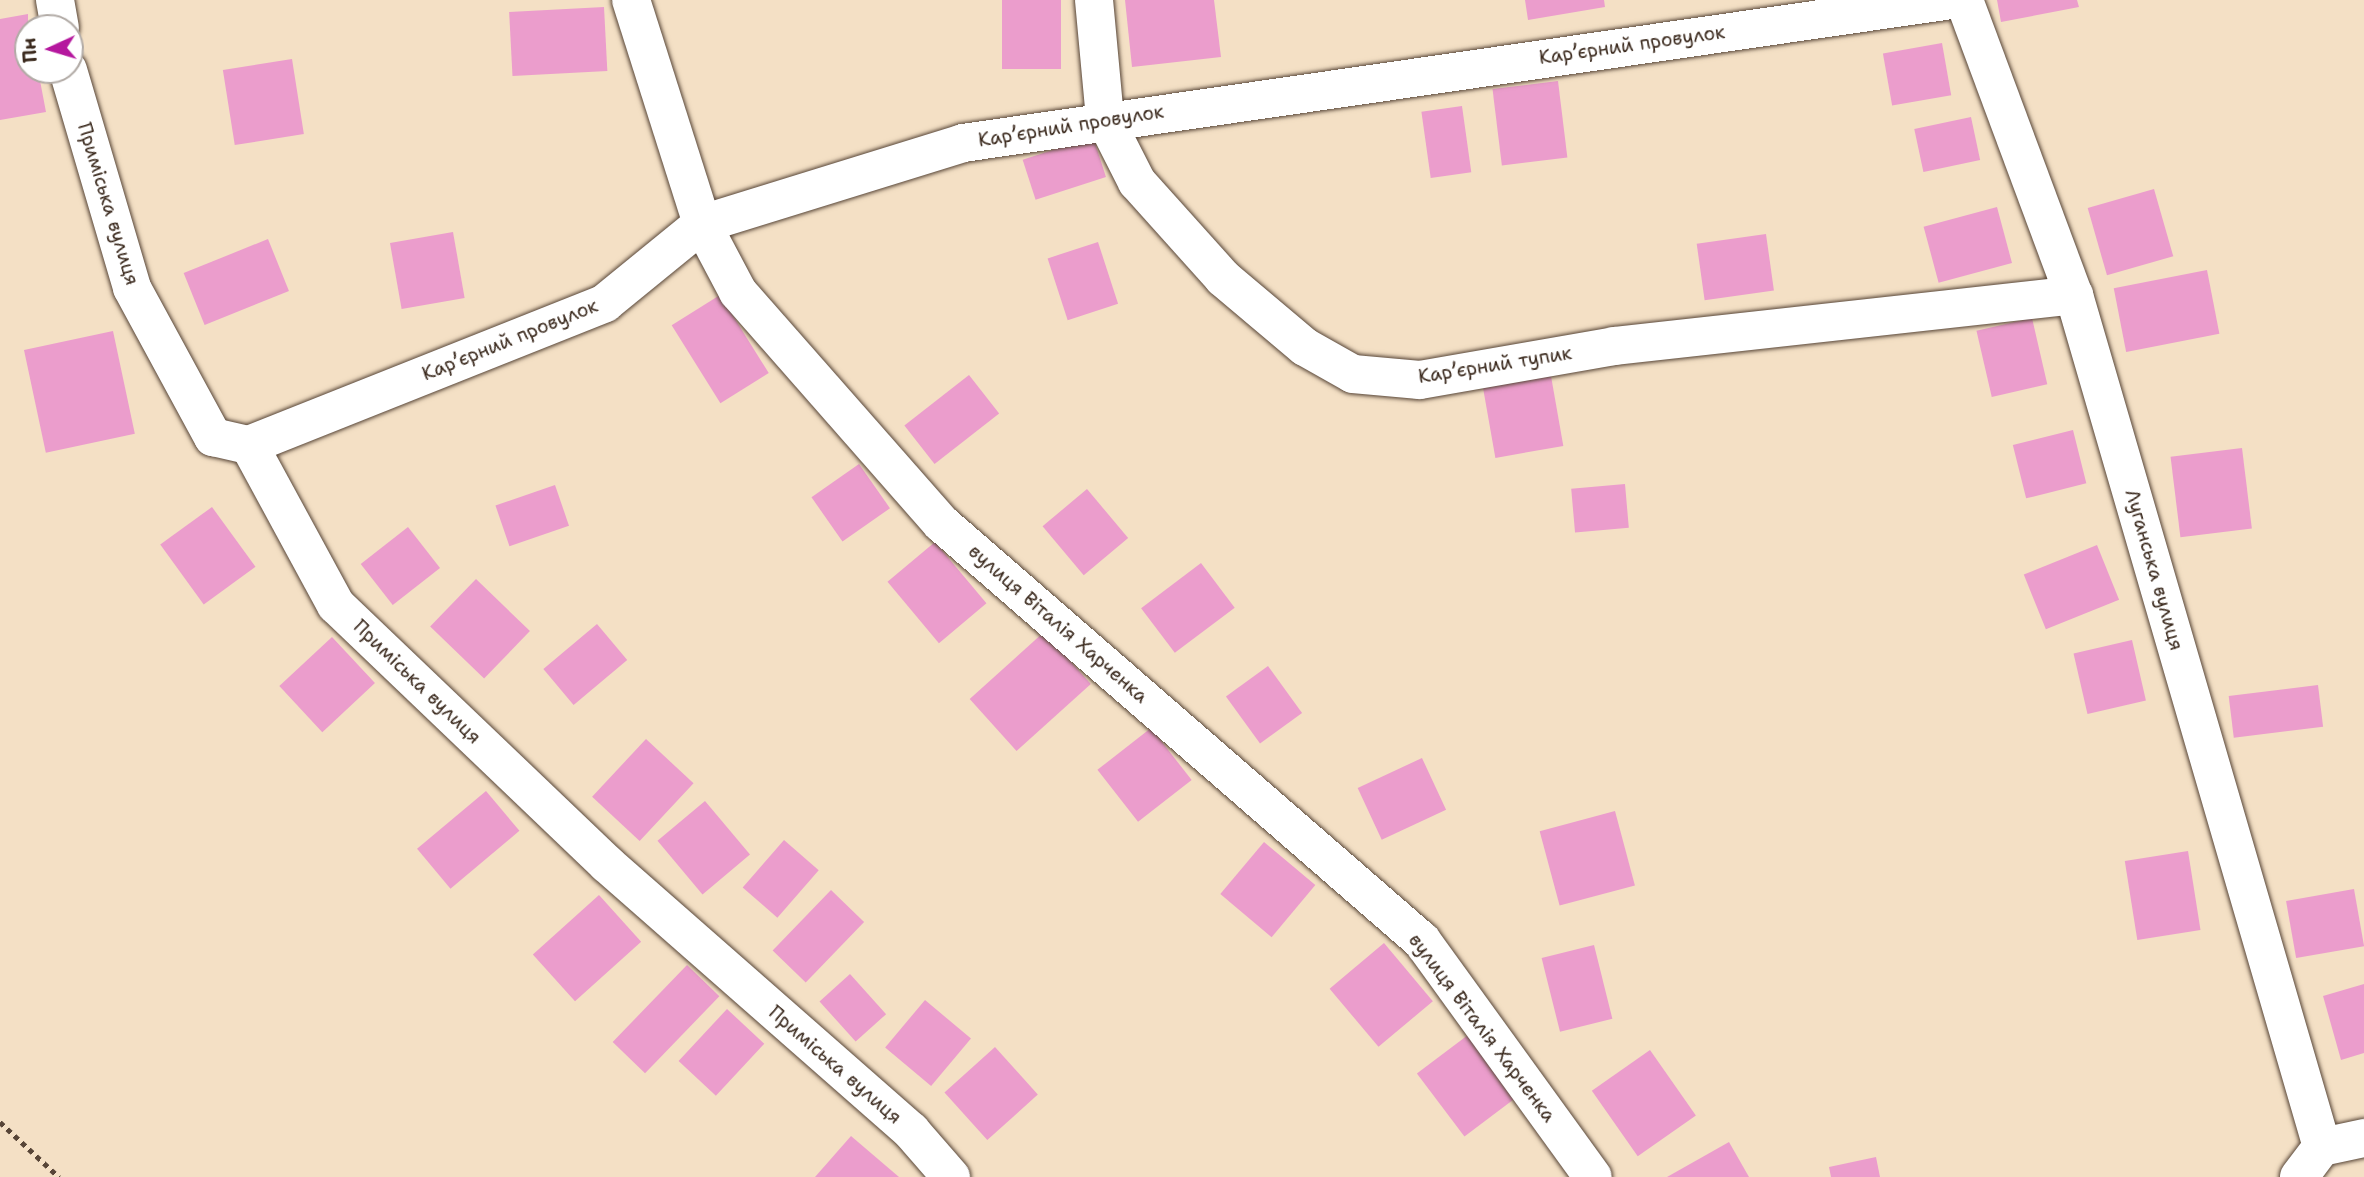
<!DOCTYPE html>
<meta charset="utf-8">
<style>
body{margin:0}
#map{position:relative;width:2364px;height:1177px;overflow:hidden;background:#f4e0c5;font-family:"Shantell Sans",sans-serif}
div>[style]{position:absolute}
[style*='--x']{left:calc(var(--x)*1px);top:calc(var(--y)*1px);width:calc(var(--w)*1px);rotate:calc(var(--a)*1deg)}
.building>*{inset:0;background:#eb9dcc;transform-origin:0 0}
.path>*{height:4.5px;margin-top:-2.25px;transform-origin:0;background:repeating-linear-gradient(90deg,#574537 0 5px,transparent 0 10px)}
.roads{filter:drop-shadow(0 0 2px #574537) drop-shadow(0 0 2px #574537)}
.minor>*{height:38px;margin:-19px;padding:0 19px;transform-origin:19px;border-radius:19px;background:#fff}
span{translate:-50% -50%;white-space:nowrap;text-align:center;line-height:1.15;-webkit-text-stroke:7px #fff;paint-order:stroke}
.street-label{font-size:19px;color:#3b2a1e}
.north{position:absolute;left:14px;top:14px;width:70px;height:70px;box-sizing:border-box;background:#fff;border:2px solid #b1aaa5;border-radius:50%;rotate:266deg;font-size:19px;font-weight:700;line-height:28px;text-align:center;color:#3b2a1e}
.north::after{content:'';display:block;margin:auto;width:24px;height:32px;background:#b5179e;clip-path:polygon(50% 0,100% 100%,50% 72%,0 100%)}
</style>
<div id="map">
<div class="building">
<div style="left:1002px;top:0;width:59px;height:69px"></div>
<div style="clip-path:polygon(1125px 0,1214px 0,1221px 57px,1132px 67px)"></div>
<div style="clip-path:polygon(1525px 0,1604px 0,1605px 7px,1528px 20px)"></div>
<div style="clip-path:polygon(1997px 0,2077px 0,2079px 7px,2001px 22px)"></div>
<div style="left:604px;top:7px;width:64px;height:95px;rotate:87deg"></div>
<div style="clip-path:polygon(28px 14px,28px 70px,38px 70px,46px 112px,0 120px,0 19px)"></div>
<div style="left:1942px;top:43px;width:53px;height:60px;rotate:80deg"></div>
<div style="left:292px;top:59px;width:76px;height:70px;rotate:81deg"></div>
<div style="left:1558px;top:81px;width:77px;height:66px;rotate:83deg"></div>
<div style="left:1462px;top:106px;width:67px;height:41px;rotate:82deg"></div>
<div style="left:1971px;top:117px;width:44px;height:58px;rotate:78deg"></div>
<div style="left:1093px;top:137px;width:42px;height:74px;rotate:72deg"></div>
<div style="left:2154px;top:189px;width:70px;height:69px;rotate:74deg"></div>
<div style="left:1997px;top:207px;width:58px;height:76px;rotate:75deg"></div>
<div style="left:453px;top:232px;width:67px;height:64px;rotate:80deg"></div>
<div style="left:1766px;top:234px;width:57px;height:70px;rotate:82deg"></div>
<div style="left:268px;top:239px;width:56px;height:91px;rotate:68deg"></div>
<div style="left:1098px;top:242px;width:65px;height:53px;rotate:72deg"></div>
<div style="left:2207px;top:270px;width:65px;height:95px;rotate:79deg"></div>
<div style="left:720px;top:295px;width:92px;height:57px;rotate:58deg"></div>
<div style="left:2032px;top:318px;width:68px;height:57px;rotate:77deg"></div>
<div style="left:113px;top:331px;width:105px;height:91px;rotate:78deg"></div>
<div style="left:969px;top:375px;width:49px;height:82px;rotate:52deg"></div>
<div style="left:1551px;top:376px;width:71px;height:69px;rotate:80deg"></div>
<div style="left:2073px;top:430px;width:55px;height:62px;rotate:76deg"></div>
<div style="left:2242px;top:448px;width:81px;height:72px;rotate:83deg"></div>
<div style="left:859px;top:464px;width:54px;height:58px;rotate:55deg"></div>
<div style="left:1625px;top:484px;width:44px;height:54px;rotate:85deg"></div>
<div style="left:555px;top:485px;width:43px;height:63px;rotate:71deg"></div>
<div style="left:1087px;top:489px;width:64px;height:58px;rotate:50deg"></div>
<div style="left:212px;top:507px;width:74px;height:64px;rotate:54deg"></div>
<div style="left:408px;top:527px;width:52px;height:60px;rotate:52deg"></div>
<div style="left:935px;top:542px;width:80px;height:62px;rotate:50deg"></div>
<div style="left:2097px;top:545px;width:59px;height:79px;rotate:68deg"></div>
<div style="left:1201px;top:563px;width:56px;height:75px;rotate:53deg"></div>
<div style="left:476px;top:579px;width:75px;height:66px;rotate:44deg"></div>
<div style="left:597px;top:624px;width:47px;height:70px;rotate:50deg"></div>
<div style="left:1044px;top:632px;width:70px;height:100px;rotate:48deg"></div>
<div style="left:332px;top:637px;width:63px;height:72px;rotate:47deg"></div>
<div style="left:2132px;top:640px;width:62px;height:60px;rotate:77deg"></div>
<div style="left:1268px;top:666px;width:58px;height:52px;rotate:54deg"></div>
<div style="left:2318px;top:685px;width:42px;height:90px;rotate:83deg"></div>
<div style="left:1151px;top:728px;width:66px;height:68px;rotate:52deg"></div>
<div style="left:646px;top:739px;width:65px;height:79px;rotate:43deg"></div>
<div style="left:1422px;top:758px;width:57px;height:71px;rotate:65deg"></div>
<div style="left:486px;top:791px;width:52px;height:90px;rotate:50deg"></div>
<div style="left:705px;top:801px;width:70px;height:62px;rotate:50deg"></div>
<div style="left:1615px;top:811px;width:77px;height:78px;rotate:75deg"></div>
<div style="left:784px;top:840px;width:46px;height:63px;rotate:41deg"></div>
<div style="left:1264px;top:842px;width:67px;height:68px;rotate:40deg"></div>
<div style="left:2188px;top:851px;width:80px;height:64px;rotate:81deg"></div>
<div style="left:2354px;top:889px;width:58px;height:69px;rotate:80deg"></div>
<div style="left:831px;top:890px;width:46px;height:84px;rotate:44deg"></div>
<div style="left:599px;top:895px;width:63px;height:89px;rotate:48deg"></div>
<div style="left:1384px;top:943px;width:76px;height:71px;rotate:50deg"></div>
<div style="left:1594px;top:945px;width:76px;height:54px;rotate:76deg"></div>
<div style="left:687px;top:965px;width:45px;height:107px;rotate:44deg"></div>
<div style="left:850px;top:974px;width:54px;height:41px;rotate:48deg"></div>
<div style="clip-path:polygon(2364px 984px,2364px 1053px,2341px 1060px,2323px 996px)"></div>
<div style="left:925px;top:1000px;width:60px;height:62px;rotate:40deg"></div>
<div style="left:727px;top:1009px;width:51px;height:71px;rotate:43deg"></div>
<div style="left:1468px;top:1035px;width:79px;height:64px;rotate:53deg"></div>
<div style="left:995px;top:1047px;width:64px;height:68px;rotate:48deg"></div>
<div style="left:1650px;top:1050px;width:80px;height:71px;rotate:55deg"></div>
<div style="clip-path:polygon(851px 1136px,899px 1177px,815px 1177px)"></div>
<div style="clip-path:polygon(1729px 1142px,1749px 1177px,1667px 1177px)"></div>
<div style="clip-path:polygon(1876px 1157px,1880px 1177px,1831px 1177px,1829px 1167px)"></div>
</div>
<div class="path">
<div style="--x:0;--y:1122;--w:81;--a:43"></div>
</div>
<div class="roads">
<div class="minor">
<div style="--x:55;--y:0;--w:28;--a:80"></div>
<div style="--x:631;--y:0;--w:235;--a:72.4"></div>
<div style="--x:702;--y:224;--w:77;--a:62.1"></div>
<div style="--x:738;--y:292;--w:308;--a:48.7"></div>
<div style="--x:941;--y:523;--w:637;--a:40.99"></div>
<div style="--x:1422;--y:941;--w:291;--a:54.1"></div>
<div style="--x:1094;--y:0;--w:120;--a:84.7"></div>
<div style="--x:1105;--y:119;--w:71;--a:63.1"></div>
<div style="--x:1137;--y:182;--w:129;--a:48.1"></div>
<div style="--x:1223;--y:278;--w:107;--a:40.1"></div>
<div style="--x:1305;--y:347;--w:55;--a:29.4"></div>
<div style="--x:1353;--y:374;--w:67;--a:5.1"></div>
<div style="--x:1420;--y:380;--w:197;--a:-9.9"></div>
<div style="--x:1614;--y:346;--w:463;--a:-6.3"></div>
<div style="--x:1964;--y:0;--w:315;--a:69.6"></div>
<div style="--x:2074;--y:295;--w:887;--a:73.77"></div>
<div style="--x:68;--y:70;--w:227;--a:73.6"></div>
<div style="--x:132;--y:288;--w:170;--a:61.5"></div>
<div style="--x:213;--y:437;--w:37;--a:13"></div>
<div style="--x:249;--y:445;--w:182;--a:61.5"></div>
<div style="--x:336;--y:605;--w:375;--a:43.7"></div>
<div style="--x:607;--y:864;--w:405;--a:41.3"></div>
<div style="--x:911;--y:1131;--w:61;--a:49"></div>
<div style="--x:249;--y:445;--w:383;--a:-21.7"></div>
<div style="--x:605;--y:303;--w:125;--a:-39.2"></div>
<div style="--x:702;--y:224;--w:273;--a:-17.2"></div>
<div style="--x:963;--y:143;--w:999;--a:-8.23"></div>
<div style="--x:2299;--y:1177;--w:38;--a:-53"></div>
<div style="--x:2322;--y:1147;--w:43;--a:-12.1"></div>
</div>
</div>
<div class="street-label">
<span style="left:1632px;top:45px;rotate:-8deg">Карʼєрний провулок</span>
<span style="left:1071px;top:126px;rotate:-9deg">Карʼєрний провулок</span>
<span style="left:108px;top:204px;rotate:73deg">Приміська вулиця</span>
<span style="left:510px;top:340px;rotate:-22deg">Карʼєрний провулок</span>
<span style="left:1495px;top:365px;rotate:-9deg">Карʼєрний тупик</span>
<span style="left:2154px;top:570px;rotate:74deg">Луганська вулиця</span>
<span style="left:1058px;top:624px;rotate:41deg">вулиця Віталія Харченка</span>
<span style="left:417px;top:682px;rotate:44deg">Приміська вулиця</span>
<span style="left:1482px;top:1028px;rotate:53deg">вулиця Віталія Харченка</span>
<span style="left:835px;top:1065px;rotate:41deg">Приміська вулиця</span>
</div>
<div class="north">Пн</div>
</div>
